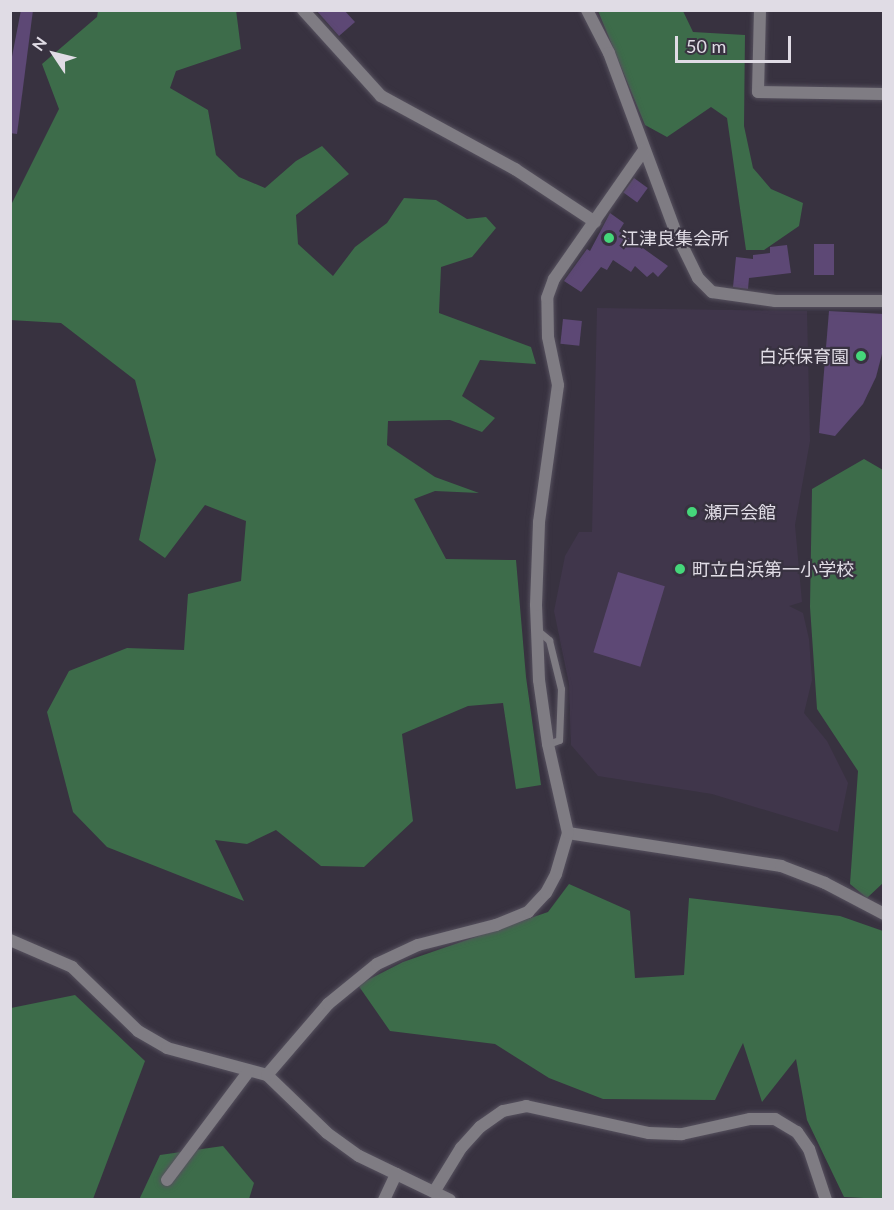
<!DOCTYPE html>
<meta charset="utf-8">
<style>
body{margin:0}
#map{position:relative;width:894px;height:1210px;overflow:hidden;background:#383240;font-family:Lato,"Noto Sans JP",sans-serif}
div>[style]{position:absolute}
[style*='--x']{left:calc(var(--x)*1px);top:calc(var(--y)*1px);width:calc(var(--w)*1px);rotate:calc(var(--a)*1deg)}
.built>*{inset:0;background:#40364b}
.green>*{inset:0;background:#3d6c4a}
.building>*{inset:0;background:#5d4875;transform-origin:0 0}
.roads{filter:drop-shadow(0 0 2px #56515e) drop-shadow(0 0 2px #56515e)}
.service>*{height:7px;margin:-3.5px;padding:0 3.5px;transform-origin:3.5px;border-radius:3.5px;background:#7f7c83}
.minor>*{height:12px;margin:-6px;padding:0 6px;transform-origin:6px;border-radius:6px;background:#7f7c83}
.dots>*{width:16px;height:16px;translate:-50% -50%;box-sizing:border-box;border:3px solid #383240;border-radius:50%}
span{translate:-50% -50%;white-space:nowrap;text-align:center;line-height:1.15;-webkit-text-stroke:4.5px #383240;paint-order:stroke}
.poi-label{font-size:18px;color:#e0dce5}
.left{translate:0 -50%;text-align:left}
.right{translate:-100% -50%;text-align:right}
.frame{position:absolute;inset:0;border:12px solid #e0dce5;pointer-events:none}
.north{position:absolute;left:24px;top:24px;width:60px;height:60px;-webkit-text-stroke:4px #383240;paint-order:stroke;rotate:305deg;font-size:16px;font-weight:700;line-height:24px;text-align:center;color:#e0dce5}
.north::after{content:'';display:block;margin:auto;width:21px;height:27px;background:#e0dce5;clip-path:polygon(50% 0,100% 100%,50% 72%,0 100%)}
.scale{position:absolute;left:675px;top:36px;width:116px;height:27px;box-sizing:border-box;border:3px solid #e0dce5;border-top:0;padding-left:8px;font-size:18px;line-height:21px;white-space:nowrap;color:#e0dce5;-webkit-text-stroke:4px #383240;paint-order:stroke}
</style>
<div id="map">
<div class="built">
<div style="clip-path:polygon(597px 308px,807px 311px,810px 441px,795px 525px,802px 602px,789px 606px,803px 613px,809px 639px,812px 680px,804px 713px,827px 741px,848px 783px,838px 832px,712px 794px,598px 776px,571px 745px,569px 684px,554px 611px,565px 556px,579px 532px,592px 532px)"></div>
</div>
<div class="green">
<div style="clip-path:polygon(236px 10px,241px 49px,176px 71px,170px 88px,208px 110px,216px 155px,239px 177px,265px 188px,296px 161px,322px 146px,349px 174px,296px 215px,298px 244px,333px 276px,355px 247px,387px 223px,404px 198px,436px 200px,467px 219px,486px 217px,496px 228px,472px 257px,441px 267px,439px 313px,531px 347px,536px 364px,480px 360px,462px 396px,495px 418px,482px 432px,450px 420px,388px 421px,387px 445px,435px 477px,479px 493px,435px 491px,414px 499px,446px 559px,516px 560px,526px 677px,541px 785px,516px 789px,503px 703px,468px 706px,402px 734px,413px 821px,364px 867px,321px 866px,276px 830px,247px 844px,215px 840px,244px 901px,107px 847px,73px 812px,47px 712px,69px 671px,127px 648px,184px 650px,188px 594px,241px 581px,246px 521px,205px 505px,165px 558px,139px 540px,156px 460px,135px 380px,61px 323px,10px 320px,11px 205px,59px 109px,42px 64px,97px 17px,98px 11px)"></div>
<div style="clip-path:polygon(598px 11px,683px 11px,693px 32px,745px 35px,744px 126px,753px 168px,771px 189px,803px 203px,799px 226px,764px 250px,746px 250px,727px 118px,711px 107px,667px 137px,645px 125px)"></div>
<div style="clip-path:polygon(864px 459px,883px 470px,884px 882px,867px 898px,850px 884px,858px 771px,817px 709px,810px 607px,812px 489px)"></div>
<div style="clip-path:polygon(569px 884px,630px 911px,635px 978px,684px 975px,689px 898px,840px 916px,883px 931px,883px 1199px,844px 1197px,807px 1120px,796px 1059px,762px 1102px,743px 1043px,715px 1100px,603px 1099px,549px 1078px,495px 1044px,390px 1031px,358px 985px,403px 962px,548px 912px)"></div>
<div style="clip-path:polygon(75px 995px,145px 1061px,93px 1199px,11px 1199px,11px 1008px)"></div>
<div style="clip-path:polygon(223px 1146px,254px 1183px,249px 1199px,139px 1200px,160px 1155px)"></div>
</div>
<div class="building">
<div style="clip-path:polygon(21px 10px,33px 10px,17px 134px,10px 133px,10px 67px)"></div>
<div style="clip-path:polygon(316px 10px,344px 10px,355px 22px,339px 36px)"></div>
<div style="left:634px;top:178px;width:17px;height:18px;rotate:36deg"></div>
<div style="clip-path:polygon(610px 213px,624px 223px,619px 231px,668px 266px,658px 277px,653px 272px,647px 277px,635px 266px,631px 272px,613px 260px,607px 270px,601px 267px,581px 292px,564px 281px,587px 249px,590px 251px)"></div>
<div style="left:814px;top:244px;width:20px;height:31px"></div>
<div style="clip-path:polygon(787px 245px,791px 273px,749px 278px,748px 289px,733px 287px,736px 257px,753px 259px,753px 255px,770px 253px,770px 247px)"></div>
<div style="clip-path:polygon(829px 311px,884px 314px,884px 346px,876px 377px,863px 404px,835px 436px,819px 433px)"></div>
<div style="left:563px;top:319px;width:19px;height:25px;rotate:6deg"></div>
<div style="left:618px;top:572px;width:49px;height:84px;rotate:17deg"></div>
</div>
<div class="roads">
<div class="service">
<div style="--x:537;--y:630;--w:16;--a:40"></div>
<div style="--x:549;--y:640;--w:50;--a:76.2"></div>
<div style="--x:561;--y:689;--w:51;--a:92.2"></div>
<div style="--x:559;--y:740;--w:12;--a:160"></div>
</div>
<div class="minor">
<div style="--x:303;--y:10;--w:116;--a:47.8"></div>
<div style="--x:381;--y:96;--w:153;--a:28.6"></div>
<div style="--x:515;--y:169;--w:96;--a:33.5"></div>
<div style="--x:587;--y:10;--w:48;--a:62.9"></div>
<div style="--x:609;--y:53;--w:192;--a:69.6"></div>
<div style="--x:676;--y:233;--w:50;--a:63.9"></div>
<div style="--x:698;--y:278;--w:20;--a:45"></div>
<div style="--x:712;--y:292;--w:64;--a:8.1"></div>
<div style="--x:775;--y:301;--w:109;--a:0"></div>
<div style="--x:760;--y:10;--w:82;--a:91.4"></div>
<div style="--x:758;--y:92;--w:126;--a:0.9"></div>
<div style="--x:568;--y:833;--w:216;--a:8.8"></div>
<div style="--x:781;--y:866;--w:47;--a:21.1"></div>
<div style="--x:825;--y:883;--w:67;--a:27.7"></div>
<div style="--x:10;--y:940;--w:68;--a:23.5"></div>
<div style="--x:72;--y:967;--w:92;--a:44.1"></div>
<div style="--x:138;--y:1031;--w:34;--a:30"></div>
<div style="--x:167;--y:1048;--w:104;--a:15.1"></div>
<div style="--x:267;--y:1075;--w:83;--a:44"></div>
<div style="--x:327;--y:1133;--w:39;--a:36"></div>
<div style="--x:359;--y:1156;--w:101;--a:25.8"></div>
<div style="--x:267;--y:1075;--w:94;--a:-49.3"></div>
<div style="--x:328;--y:1004;--w:63;--a:-39.2"></div>
<div style="--x:377;--y:964;--w:45;--a:-24.9"></div>
<div style="--x:418;--y:945;--w:81;--a:-14.4"></div>
<div style="--x:496;--y:925;--w:35;--a:-22"></div>
<div style="--x:528;--y:912;--w:26;--a:-47"></div>
<div style="--x:546;--y:893;--w:21;--a:-62"></div>
<div style="--x:556;--y:874;--w:43;--a:-73.7"></div>
<div style="--x:568;--y:833;--w:91;--a:-102.7"></div>
<div style="--x:548;--y:744;--w:65;--a:-98"></div>
<div style="--x:539;--y:680;--w:75;--a:-92.3"></div>
<div style="--x:536;--y:605;--w:83;--a:-87.9"></div>
<div style="--x:539;--y:522;--w:138;--a:-82.1"></div>
<div style="--x:558;--y:385;--w:49;--a:-101.8"></div>
<div style="--x:548;--y:337;--w:39;--a:-91"></div>
<div style="--x:547;--y:298;--w:20;--a:-70"></div>
<div style="--x:554;--y:279;--w:157;--a:-55.1"></div>
<div style="--x:167;--y:1180;--w:135;--a:-53.1"></div>
<div style="--x:434;--y:1192;--w:52;--a:-58.5"></div>
<div style="--x:461;--y:1148;--w:28;--a:-48"></div>
<div style="--x:480;--y:1127;--w:28;--a:-35"></div>
<div style="--x:503;--y:1111;--w:24;--a:-12"></div>
<div style="--x:526;--y:1106;--w:126;--a:12.4"></div>
<div style="--x:649;--y:1133;--w:33;--a:2"></div>
<div style="--x:682;--y:1134;--w:70;--a:-12.4"></div>
<div style="--x:750;--y:1119;--w:25;--a:0"></div>
<div style="--x:775;--y:1119;--w:26;--a:31"></div>
<div style="--x:797;--y:1132;--w:21;--a:55"></div>
<div style="--x:809;--y:1149;--w:54;--a:71.6"></div>
<div style="--x:384;--y:1200;--w:29;--a:-65"></div>
</div>
</div>
<div class="dots">
<div style="left:609px;top:238px;background:#45d77a"></div>
<div style="left:861px;top:356px;background:#45d77a"></div>
<div style="left:692px;top:512px;background:#45d77a"></div>
<div style="left:680px;top:569px;background:#45d77a"></div>
</div>
<div class="poi-label">
<span class="left" style="left:621px;top:238px">江津良集会所</span>
<span class="right" style="left:849px;top:356px">白浜保育園</span>
<span class="left" style="left:704px;top:512px">瀬戸会館</span>
<span class="left" style="left:692px;top:569px">町立白浜第一小学校</span>
</div>
<div class="frame"></div>
<div class="north">N</div>
<div class="scale">50 m</div>
</div>
